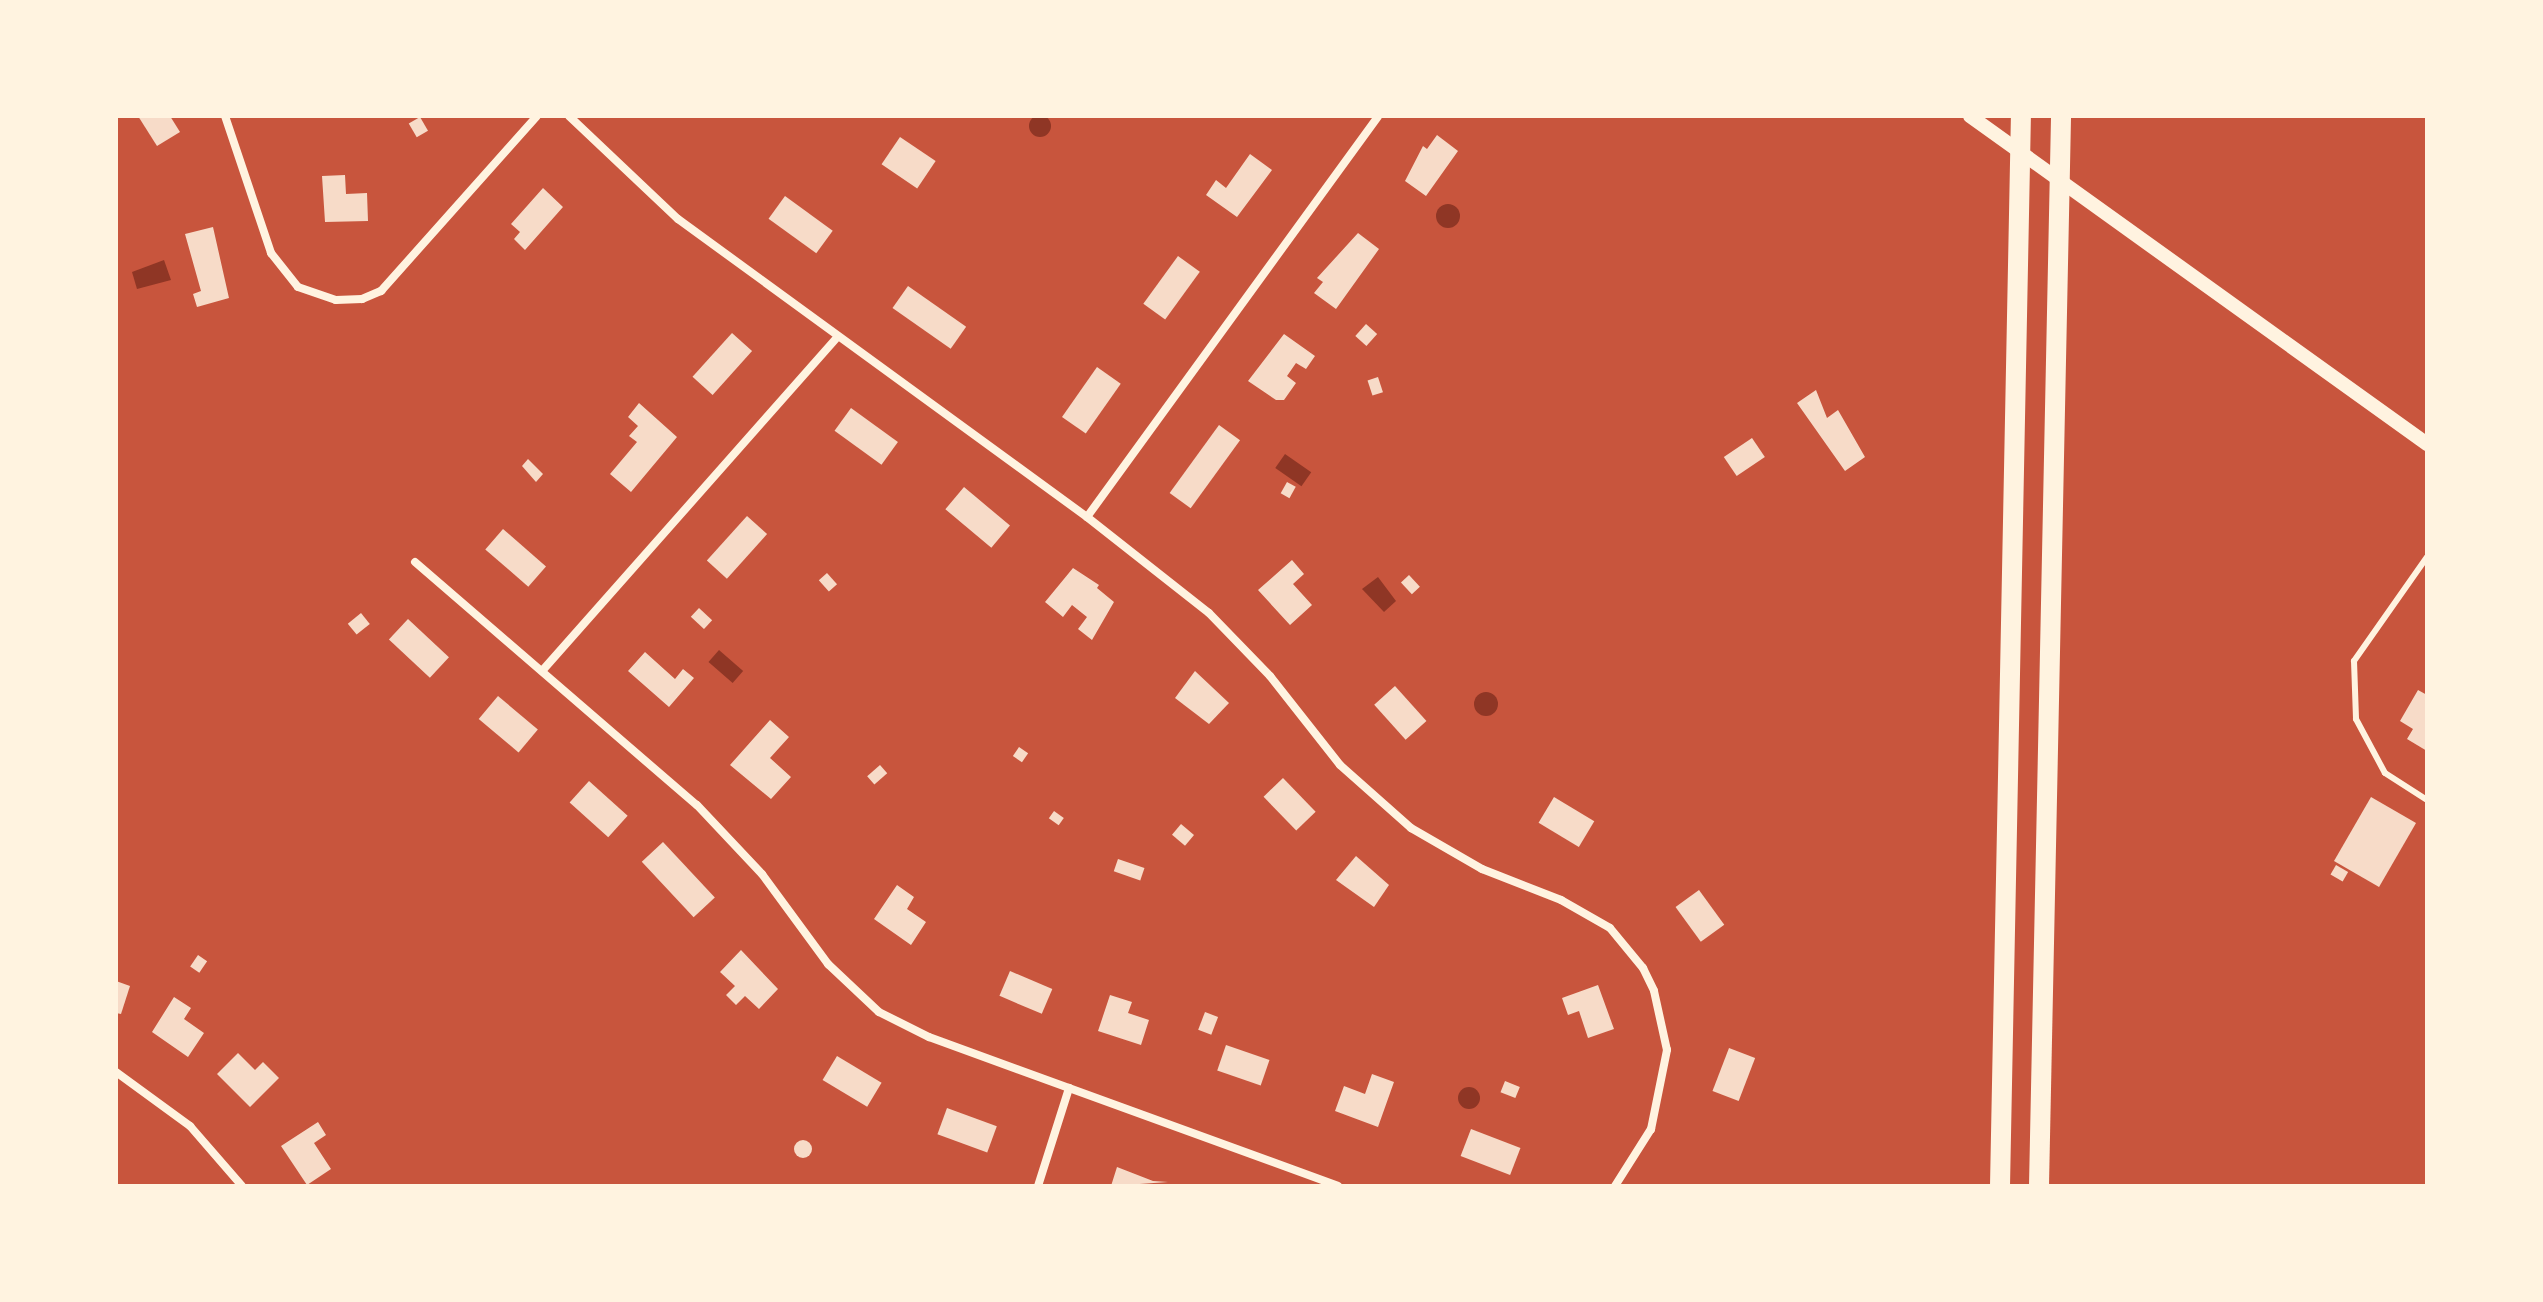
<!DOCTYPE html>
<style>
body{margin:0}
#map{position:relative;width:2543px;height:1302px;overflow:hidden;background:#c8553d;font-family:"Sofia Sans Condensed",sans-serif}
div>[style]{position:absolute}
[style*='--x']{left:calc(var(--x)*1px);top:calc(var(--y)*1px);width:calc(var(--w)*1px);rotate:calc(var(--a)*1deg)}
.water>*{inset:0;background:#8f3625;transform-origin:0 0}
.round{border-radius:50%}
.building>*{inset:0;background:#f7dbc8;transform-origin:0 0}
.service>*{height:6px;margin:-3px;padding:0 3px;transform-origin:3px;border-radius:3px;background:#fff3e0}
.minor>*{height:8px;margin:-4px;padding:0 4px;transform-origin:4px;border-radius:4px;background:#fff3e0}
.tertiary>*{height:14px;margin:-7px;padding:0 7px;transform-origin:7px;border-radius:7px;background:#fff3e0}
.trunk>*{height:20px;margin:-10px;padding:0 10px;transform-origin:10px;border-radius:10px;background:#fff3e0}
span{translate:-50% -50%;white-space:nowrap;text-align:center;line-height:1.15;-webkit-text-stroke:6px #fff3e0;paint-order:stroke}
.frame{position:absolute;inset:0;border:118px solid #fff3e0;pointer-events:none}
</style>
<div id="map">
<div class="water">
<div class="round" style="left:1029px;top:115px;width:22px;height:22px"></div>
<div class="round" style="left:1436px;top:204px;width:24px;height:24px"></div>
<div style="clip-path:polygon(164px 260px,171px 280px,137px 289px,132px 272px)"></div>
<div style="left:1285px;top:454px;width:32px;height:17px;rotate:35deg"></div>
<div style="clip-path:polygon(1378px 577px,1396px 601px,1384px 612px,1362px 589px)"></div>
<div style="left:719px;top:650px;width:32px;height:16px;rotate:41deg"></div>
<div class="round" style="left:1474px;top:692px;width:24px;height:24px"></div>
<div class="round" style="left:1458px;top:1087px;width:22px;height:22px"></div>
</div>
<div class="building">
<div style="clip-path:polygon(138px 116px,170px 116px,180px 132px,157px 146px)"></div>
<div style="left:420px;top:117px;width:16px;height:13px;rotate:60deg"></div>
<div style="clip-path:polygon(1437px 135px,1458px 151px,1426px 196px,1405px 181px,1423px 146px,1427px 149px)"></div>
<div style="left:900px;top:137px;width:43px;height:33px;rotate:34deg"></div>
<div style="clip-path:polygon(1250px 154px,1272px 170px,1237px 217px,1206px 195px,1216px 180px,1226px 188px)"></div>
<div style="clip-path:polygon(345px 175px,346px 194px,367px 193px,368px 221px,325px 222px,322px 176px)"></div>
<div style="clip-path:polygon(543px 188px,563px 207px,525px 250px,514px 239px,520px 232px,511px 224px)"></div>
<div style="left:785px;top:196px;width:59px;height:28px;rotate:36deg"></div>
<div style="clip-path:polygon(213px 227px,229px 298px,197px 307px,193px 294px,201px 291px,185px 234px)"></div>
<div style="clip-path:polygon(1358px 233px,1379px 249px,1336px 309px,1314px 293px,1323px 282px,1317px 278px)"></div>
<div style="left:1178px;top:256px;width:27px;height:59px;rotate:36deg"></div>
<div style="left:908px;top:286px;width:71px;height:27px;rotate:35deg"></div>
<div style="left:1366px;top:324px;width:15px;height:16px;rotate:42deg"></div>
<div style="left:732px;top:333px;width:27px;height:59px;rotate:42deg"></div>
<div style="clip-path:polygon(1284px 334px,1315px 356px,1306px 369px,1296px 363px,1287px 376px,1296px 383px,1284px 400px,1276px 400px,1248px 381px)"></div>
<div style="left:1097px;top:367px;width:29px;height:61px;rotate:35deg"></div>
<div style="left:1378px;top:377px;width:16px;height:11px;rotate:72deg"></div>
<div style="clip-path:polygon(1816px 390px,1827px 418px,1838px 410px,1865px 457px,1845px 471px,1797px 403px)"></div>
<div style="clip-path:polygon(639px 403px,677px 437px,631px 492px,610px 474px,637px 442px,629px 436px,638px 426px,628px 417px)"></div>
<div style="left:851px;top:408px;width:58px;height:28px;rotate:36deg"></div>
<div style="left:1219px;top:425px;width:26px;height:84px;rotate:36deg"></div>
<div style="left:1752px;top:438px;width:23px;height:34px;rotate:56deg"></div>
<div style="clip-path:polygon(528px 459px,543px 474px,536px 482px,522px 466px)"></div>
<div style="left:1287px;top:482px;width:10px;height:13px;rotate:29deg"></div>
<div style="left:964px;top:487px;width:60px;height:29px;rotate:40deg"></div>
<div style="left:747px;top:516px;width:27px;height:60px;rotate:42deg"></div>
<div style="left:503px;top:529px;width:57px;height:27px;rotate:41deg"></div>
<div style="clip-path:polygon(1292px 560px,1304px 574px,1293px 584px,1312px 605px,1290px 625px,1258px 590px)"></div>
<div style="clip-path:polygon(1073px 568px,1099px 585px,1097px 588px,1114px 602px,1092px 640px,1078px 629px,1087px 617px,1072px 605px,1063px 617px,1045px 602px)"></div>
<div style="left:827px;top:573px;width:15px;height:11px;rotate:48deg"></div>
<div style="left:1409px;top:575px;width:16px;height:11px;rotate:47deg"></div>
<div style="left:699px;top:608px;width:18px;height:12px;rotate:43deg"></div>
<div style="left:361px;top:613px;width:14px;height:17px;rotate:51deg"></div>
<div style="left:408px;top:619px;width:56px;height:28px;rotate:43deg"></div>
<div style="clip-path:polygon(645px 652px,675px 679px,683px 669px,694px 678px,669px 707px,628px 671px)"></div>
<div style="clip-path:polygon(1195px 671px,1229px 703px,1209px 724px,1175px 698px)"></div>
<div style="left:1395px;top:686px;width:47px;height:28px;rotate:48deg"></div>
<div style="clip-path:polygon(2418px 690px,2427px 695px,2427px 751px,2407px 739px,2413px 729px,2400px 721px)"></div>
<div style="left:498px;top:696px;width:52px;height:30px;rotate:40deg"></div>
<div style="clip-path:polygon(770px 720px,789px 737px,770px 758px,791px 777px,771px 799px,730px 765px)"></div>
<div style="left:1019px;top:747px;width:11px;height:11px;rotate:34deg"></div>
<div style="left:880px;top:765px;width:11px;height:17px;rotate:49deg"></div>
<div style="left:1283px;top:778px;width:47px;height:27px;rotate:46deg"></div>
<div style="left:589px;top:781px;width:52px;height:29px;rotate:42deg"></div>
<div style="left:1554px;top:797px;width:47px;height:30px;rotate:31deg"></div>
<div style="left:2371px;top:797px;width:52px;height:74px;rotate:30deg"></div>
<div style="left:1054px;top:811px;width:12px;height:9px;rotate:35deg"></div>
<div style="left:1181px;top:824px;width:17px;height:14px;rotate:40deg"></div>
<div style="left:663px;top:842px;width:76px;height:29px;rotate:47deg"></div>
<div style="clip-path:polygon(1356px 856px,1389px 885px,1374px 907px,1336px 880px)"></div>
<div style="left:1118px;top:859px;width:28px;height:13px;rotate:19deg"></div>
<div style="left:2336px;top:865px;width:14px;height:11px;rotate:30deg"></div>
<div style="clip-path:polygon(897px 885px,914px 897px,907px 909px,926px 922px,911px 945px,874px 919px)"></div>
<div style="left:1699px;top:890px;width:43px;height:29px;rotate:54deg"></div>
<div style="clip-path:polygon(741px 950px,778px 989px,759px 1009px,745px 996px,736px 1005px,726px 995px,735px 986px,720px 972px)"></div>
<div style="left:198px;top:955px;width:11px;height:14px;rotate:34deg"></div>
<div style="left:1010px;top:971px;width:46px;height:27px;rotate:23deg"></div>
<div style="clip-path:polygon(116px 981px,130px 986px,121px 1014px,116px 1013px)"></div>
<div style="clip-path:polygon(1598px 985px,1614px 1029px,1588px 1038px,1579px 1011px,1568px 1015px,1562px 998px)"></div>
<div style="clip-path:polygon(1110px 995px,1132px 1002px,1128px 1013px,1149px 1020px,1141px 1045px,1098px 1031px)"></div>
<div style="clip-path:polygon(174px 997px,191px 1008px,184px 1019px,204px 1033px,188px 1057px,152px 1032px)"></div>
<div style="left:1205px;top:1012px;width:14px;height:19px;rotate:21deg"></div>
<div style="left:1226px;top:1045px;width:46px;height:27px;rotate:19deg"></div>
<div style="left:1729px;top:1048px;width:28px;height:46px;rotate:21deg"></div>
<div style="clip-path:polygon(238px 1053px,255px 1070px,263px 1062px,279px 1078px,250px 1107px,217px 1074px)"></div>
<div style="left:837px;top:1056px;width:52px;height:28px;rotate:31deg"></div>
<div style="clip-path:polygon(1372px 1074px,1394px 1082px,1378px 1127px,1335px 1111px,1344px 1086px,1365px 1094px)"></div>
<div style="left:1505px;top:1081px;width:16px;height:12px;rotate:22deg"></div>
<div style="left:947px;top:1108px;width:53px;height:28px;rotate:20deg"></div>
<div style="clip-path:polygon(318px 1122px,326px 1135px,314px 1143px,331px 1169px,307px 1185px,281px 1146px)"></div>
<div style="left:1471px;top:1129px;width:53px;height:29px;rotate:21deg"></div>
<div class="round" style="left:794px;top:1140px;width:18px;height:18px"></div>
<div style="clip-path:polygon(1117px 1167px,1153px 1181px,1168px 1182px,1111px 1186px)"></div>
</div>
<div class="service">
<div style="--x:2427;--y:557;--w:127;--a:125.1"></div>
<div style="--x:2354;--y:661;--w:58;--a:88"></div>
<div style="--x:2356;--y:719;--w:61;--a:61.8"></div>
<div style="--x:2385;--y:773;--w:50;--a:32.7"></div>
</div>
<div class="minor">
<div style="--x:225;--y:116;--w:145;--a:71.4"></div>
<div style="--x:271;--y:253;--w:43;--a:51.5"></div>
<div style="--x:298;--y:287;--w:40;--a:18.9"></div>
<div style="--x:336;--y:300;--w:26;--a:-2"></div>
<div style="--x:362;--y:299;--w:21;--a:-23"></div>
<div style="--x:381;--y:291;--w:234;--a:-48.3"></div>
<div style="--x:569;--y:116;--w:150;--a:43.4"></div>
<div style="--x:678;--y:219;--w:506;--a:36.08"></div>
<div style="--x:1087;--y:517;--w:155;--a:38.2"></div>
<div style="--x:1209;--y:613;--w:88;--a:45.9"></div>
<div style="--x:1270;--y:676;--w:113;--a:51.8"></div>
<div style="--x:1340;--y:765;--w:95;--a:41.6"></div>
<div style="--x:1411;--y:828;--w:82;--a:30"></div>
<div style="--x:1482;--y:869;--w:85;--a:21.4"></div>
<div style="--x:1561;--y:900;--w:56;--a:29.7"></div>
<div style="--x:1610;--y:928;--w:52;--a:50.5"></div>
<div style="--x:1643;--y:968;--w:25;--a:64"></div>
<div style="--x:1654;--y:991;--w:60;--a:77.6"></div>
<div style="--x:1667;--y:1050;--w:81;--a:101.4"></div>
<div style="--x:1651;--y:1129;--w:67;--a:122.3"></div>
<div style="--x:1087;--y:517;--w:495;--a:-54"></div>
<div style="--x:415;--y:562;--w:372;--a:40.8"></div>
<div style="--x:697;--y:805;--w:95;--a:46.7"></div>
<div style="--x:762;--y:874;--w:112;--a:53.7"></div>
<div style="--x:828;--y:964;--w:70;--a:43.3"></div>
<div style="--x:879;--y:1012;--w:56;--a:26.6"></div>
<div style="--x:929;--y:1037;--w:435;--a:20"></div>
<div style="--x:542;--y:671;--w:443;--a:-48.5"></div>
<div style="--x:116;--y:1072;--w:92;--a:36.1"></div>
<div style="--x:190;--y:1126;--w:79;--a:49.1"></div>
<div style="--x:1038;--y:1186;--w:103;--a:-72.4"></div>
</div>
<div class="tertiary">
<div style="--x:1970;--y:116;--w:563;--a:35.67"></div>
</div>
<div class="trunk">
<div style="--x:2000;--y:1186;--w:1070;--a:-88.88"></div>
<div style="--x:2039;--y:1186;--w:1070;--a:-88.82"></div>
</div>
<div class="frame"></div>
</div>
